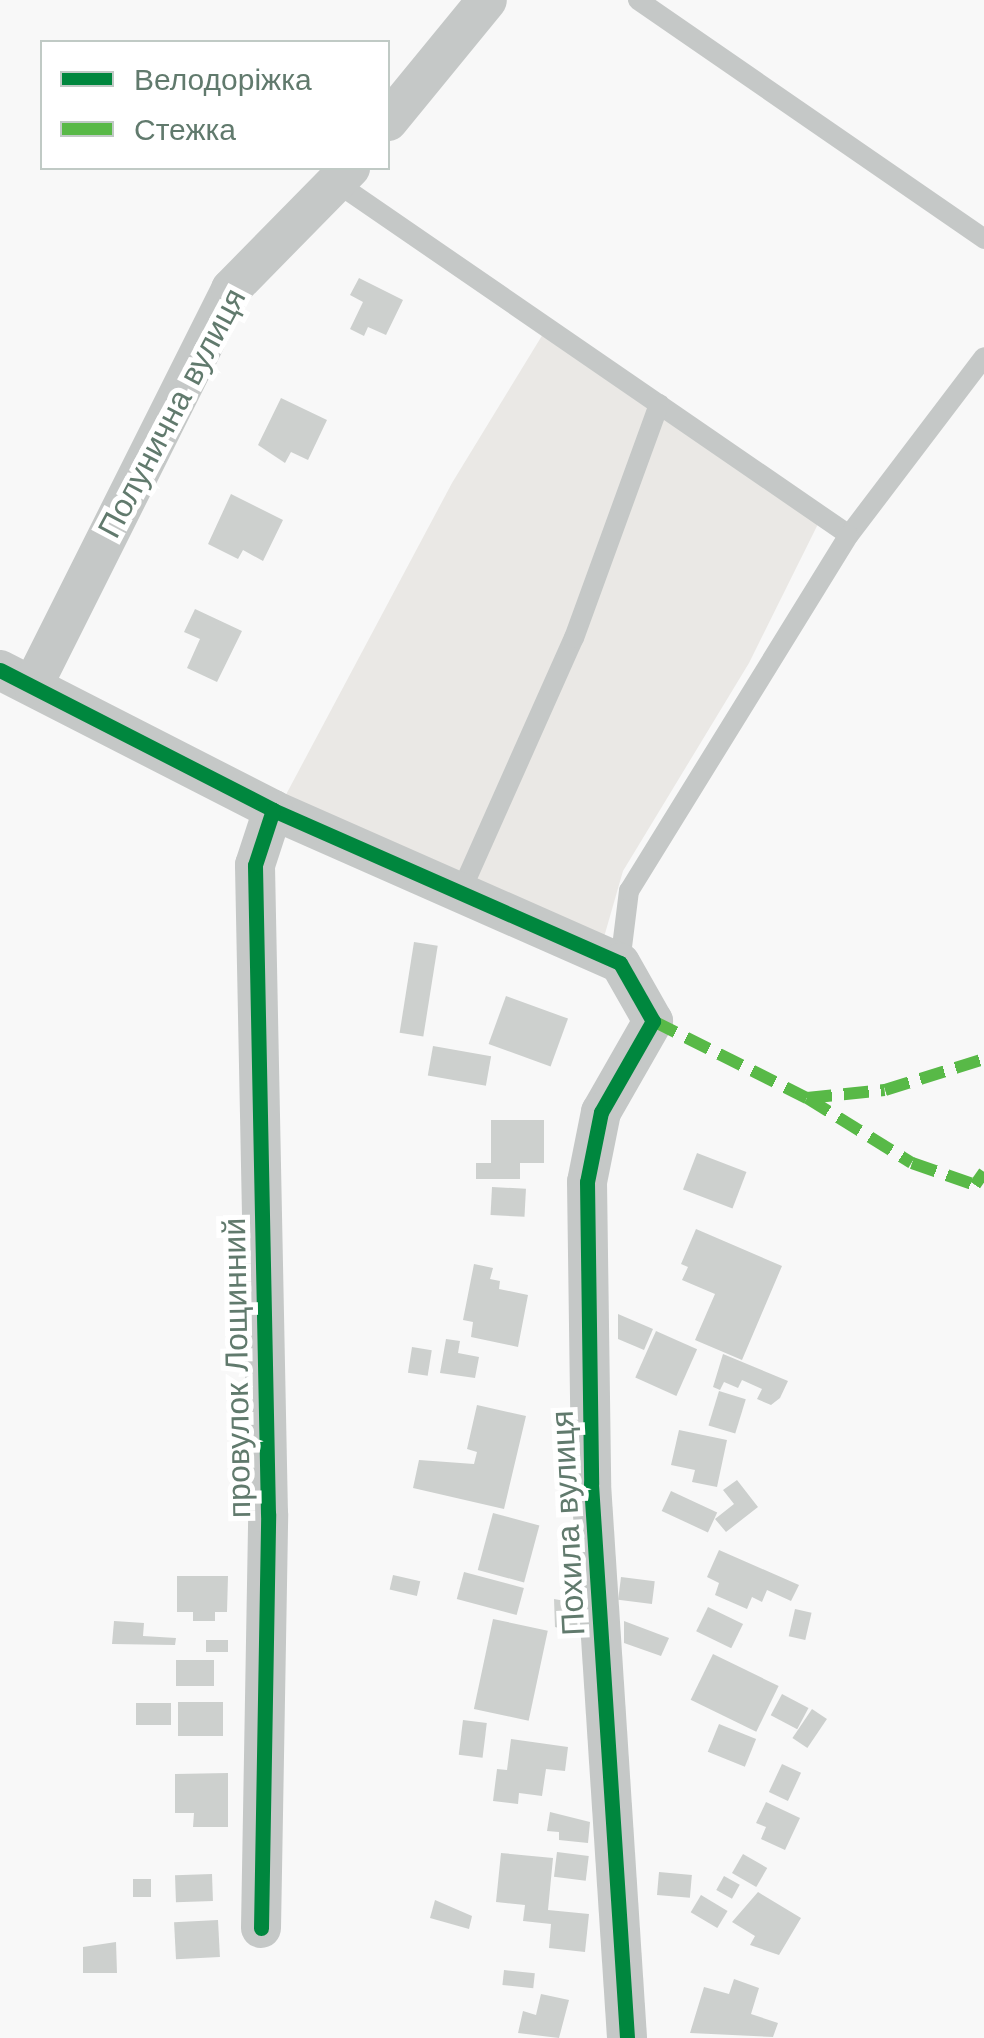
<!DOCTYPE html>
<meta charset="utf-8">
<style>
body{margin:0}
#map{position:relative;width:984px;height:2038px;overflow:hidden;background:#f8f8f8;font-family:"Work Sans",sans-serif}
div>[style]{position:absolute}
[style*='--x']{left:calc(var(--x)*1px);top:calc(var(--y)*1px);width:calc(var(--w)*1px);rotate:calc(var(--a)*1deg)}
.green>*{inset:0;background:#eae8e5}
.building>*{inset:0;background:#cdd0ce;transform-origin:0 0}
.lane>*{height:20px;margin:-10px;padding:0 10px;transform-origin:10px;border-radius:10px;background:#c5c8c7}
.street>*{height:40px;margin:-20px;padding:0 20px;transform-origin:20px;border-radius:20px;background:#c5c8c7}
.quiet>*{height:12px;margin-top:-6px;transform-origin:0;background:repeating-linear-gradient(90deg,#58b947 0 25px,transparent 0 37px)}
.cycleway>*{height:15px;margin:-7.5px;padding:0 7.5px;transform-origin:7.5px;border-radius:7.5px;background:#00873e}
span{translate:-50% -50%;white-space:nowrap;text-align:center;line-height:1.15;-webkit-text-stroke:10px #fff;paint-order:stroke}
.street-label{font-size:32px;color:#617a6d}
.legend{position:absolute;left:40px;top:40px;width:350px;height:130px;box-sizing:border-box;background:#fff;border:2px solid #c0cac5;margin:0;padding:12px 18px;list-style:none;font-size:30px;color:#617a6d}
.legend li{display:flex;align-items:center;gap:20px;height:50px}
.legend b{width:50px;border:2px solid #c0cac5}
</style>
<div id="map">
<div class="green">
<div style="clip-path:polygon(543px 334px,820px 520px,749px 663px,623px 871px,602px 944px,281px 804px,452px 483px)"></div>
</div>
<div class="building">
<div style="clip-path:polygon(359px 278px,403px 300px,386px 335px,368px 327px,364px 336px,350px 329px,363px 302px,350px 295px)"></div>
<div style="clip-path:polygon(281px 398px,327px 420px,308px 460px,291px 452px,285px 463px,258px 445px)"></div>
<div style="clip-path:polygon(231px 494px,283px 520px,263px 561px,243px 550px,238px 559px,208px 544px)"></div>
<div style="clip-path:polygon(195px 609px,242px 631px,217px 682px,187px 668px,200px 639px,184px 632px)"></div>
<div style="left:414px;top:942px;width:24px;height:92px;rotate:9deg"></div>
<div style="left:506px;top:996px;width:66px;height:51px;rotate:20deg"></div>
<div style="left:433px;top:1046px;width:59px;height:30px;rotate:10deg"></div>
<div style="clip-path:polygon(491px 1120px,544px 1120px,544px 1163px,520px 1163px,520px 1179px,476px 1179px,476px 1163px,491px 1163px)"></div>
<div style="left:697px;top:1153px;width:53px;height:39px;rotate:21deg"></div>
<div style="left:492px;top:1187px;width:34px;height:28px;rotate:3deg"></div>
<div style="clip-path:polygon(696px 1229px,782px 1266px,742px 1360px,695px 1340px,715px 1294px,682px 1280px,688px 1267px,681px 1264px)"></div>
<div style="clip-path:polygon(474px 1264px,493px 1268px,490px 1279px,500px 1281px,499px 1289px,528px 1295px,518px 1347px,471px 1337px,473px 1322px,463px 1320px)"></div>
<div style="clip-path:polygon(618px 1314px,653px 1329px,644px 1350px,618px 1339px)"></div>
<div style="left:656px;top:1331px;width:45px;height:51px;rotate:24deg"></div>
<div style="clip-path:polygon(446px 1339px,460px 1341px,458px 1353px,479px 1357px,475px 1378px,440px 1373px)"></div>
<div style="left:412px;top:1347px;width:20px;height:26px;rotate:9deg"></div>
<div style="clip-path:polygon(723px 1354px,788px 1381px,780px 1398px,771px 1405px,757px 1399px,762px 1389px,742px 1380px,738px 1388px,724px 1382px,720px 1390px,713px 1387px)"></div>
<div style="left:719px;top:1391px;width:28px;height:36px;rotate:17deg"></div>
<div style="clip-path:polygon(477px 1405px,526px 1416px,504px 1509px,413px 1488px,419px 1460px,474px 1464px,477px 1452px,467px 1449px)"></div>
<div style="clip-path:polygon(679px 1430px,727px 1440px,717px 1487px,692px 1482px,695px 1470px,671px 1465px)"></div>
<div style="clip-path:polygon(737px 1480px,758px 1507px,726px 1532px,715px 1519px,734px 1504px,723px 1490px)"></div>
<div style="left:671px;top:1491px;width:51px;height:22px;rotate:25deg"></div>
<div style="left:493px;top:1513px;width:48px;height:59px;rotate:15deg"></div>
<div style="clip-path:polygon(719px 1550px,799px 1585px,791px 1601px,767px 1590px,762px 1602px,752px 1597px,747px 1609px,715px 1595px,719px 1583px,707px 1577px)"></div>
<div style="left:464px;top:1572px;width:62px;height:28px;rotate:15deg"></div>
<div style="left:393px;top:1575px;width:28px;height:15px;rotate:13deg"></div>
<div style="clip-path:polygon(177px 1576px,228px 1576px,227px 1612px,215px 1612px,215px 1621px,193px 1621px,193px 1612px,177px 1612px)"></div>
<div style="left:621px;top:1577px;width:34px;height:23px;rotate:7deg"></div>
<div style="clip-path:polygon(554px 1599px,576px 1603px,578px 1633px,555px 1627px)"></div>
<div style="left:708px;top:1607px;width:39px;height:27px;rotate:26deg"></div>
<div style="left:795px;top:1609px;width:17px;height:28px;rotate:13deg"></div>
<div style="left:493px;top:1619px;width:56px;height:92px;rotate:12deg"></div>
<div style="clip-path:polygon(114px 1621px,144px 1623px,143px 1636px,176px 1638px,175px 1645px,112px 1644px)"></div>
<div style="clip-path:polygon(624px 1621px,669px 1638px,661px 1656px,624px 1643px)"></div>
<div style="left:206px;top:1640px;width:22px;height:12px"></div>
<div style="left:713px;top:1654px;width:73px;height:51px;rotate:26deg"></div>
<div style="left:214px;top:1660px;width:26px;height:38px;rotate:90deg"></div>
<div style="left:782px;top:1694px;width:30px;height:24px;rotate:28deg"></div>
<div style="left:178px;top:1702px;width:45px;height:34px"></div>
<div style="left:171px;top:1703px;width:22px;height:35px;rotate:90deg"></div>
<div style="left:812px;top:1709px;width:18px;height:35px;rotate:34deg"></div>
<div style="left:463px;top:1720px;width:24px;height:35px;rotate:7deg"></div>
<div style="left:719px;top:1724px;width:40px;height:30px;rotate:22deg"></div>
<div style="clip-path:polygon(511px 1739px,568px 1747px,565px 1771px,546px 1769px,542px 1796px,519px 1793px,518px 1804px,493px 1801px,497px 1769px,507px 1770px)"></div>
<div style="left:782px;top:1764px;width:21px;height:31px;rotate:25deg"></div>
<div style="clip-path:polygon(228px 1773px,228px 1827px,193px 1827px,194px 1813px,175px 1813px,175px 1774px)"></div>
<div style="clip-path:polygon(766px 1802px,800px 1818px,785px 1850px,761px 1839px,766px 1827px,756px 1823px)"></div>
<div style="clip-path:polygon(550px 1812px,590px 1822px,588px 1843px,559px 1840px,559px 1832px,547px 1831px)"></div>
<div style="left:557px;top:1852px;width:32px;height:25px;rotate:7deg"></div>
<div style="clip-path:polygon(501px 1853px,553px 1858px,548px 1910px,589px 1914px,585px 1952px,549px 1948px,551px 1924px,523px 1921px,525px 1905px,496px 1902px)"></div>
<div style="left:743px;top:1854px;width:28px;height:22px;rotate:30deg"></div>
<div style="left:659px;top:1872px;width:33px;height:23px;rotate:5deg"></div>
<div style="left:212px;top:1874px;width:27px;height:37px;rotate:88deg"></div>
<div style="left:724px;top:1876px;width:18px;height:16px;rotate:29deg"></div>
<div style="left:133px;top:1879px;width:18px;height:18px"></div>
<div style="clip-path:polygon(758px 1892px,801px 1918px,779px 1955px,750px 1945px,755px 1936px,732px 1922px)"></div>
<div style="left:701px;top:1895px;width:31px;height:20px;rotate:31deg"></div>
<div style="clip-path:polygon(435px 1900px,472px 1916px,469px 1929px,430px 1918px)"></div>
<div style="left:218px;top:1920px;width:37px;height:44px;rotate:87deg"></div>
<div style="clip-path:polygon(116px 1942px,117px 1973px,83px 1973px,83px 1947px)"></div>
<div style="left:504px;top:1970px;width:31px;height:15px;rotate:6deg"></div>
<div style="clip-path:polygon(734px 1979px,759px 1988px,751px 2014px,778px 2023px,773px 2037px,690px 2033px,704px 1987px,729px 1994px)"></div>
<div style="clip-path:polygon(541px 1994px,569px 2000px,559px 2038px,518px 2033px,523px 2011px,536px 2015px)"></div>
</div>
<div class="lane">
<div style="--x:638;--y:0;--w:421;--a:34.6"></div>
<div style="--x:337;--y:183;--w:621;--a:34.51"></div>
<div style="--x:849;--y:535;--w:223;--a:-52.8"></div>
<div style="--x:462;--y:889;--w:275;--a:-66"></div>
<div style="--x:574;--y:638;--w:249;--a:-70"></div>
<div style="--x:620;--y:963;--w:73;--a:-82.9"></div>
<div style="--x:629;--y:891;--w:418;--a:-58.3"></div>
</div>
<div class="street">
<div style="--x:388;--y:121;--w:156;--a:-50.7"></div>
<div style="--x:0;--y:670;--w:307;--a:27.1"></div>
<div style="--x:273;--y:810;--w:379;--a:23.8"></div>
<div style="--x:620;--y:963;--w:67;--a:60.4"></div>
<div style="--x:653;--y:1021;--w:105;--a:119.7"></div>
<div style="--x:601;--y:1112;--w:71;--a:101.3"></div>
<div style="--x:587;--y:1182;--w:302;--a:89.2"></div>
<div style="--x:591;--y:1484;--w:555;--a:86.28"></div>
<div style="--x:33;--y:685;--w:443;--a:-63.4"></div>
<div style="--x:231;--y:289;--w:170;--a:-45.5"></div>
<div style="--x:261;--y:1928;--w:414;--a:-89"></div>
<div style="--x:268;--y:1514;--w:649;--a:-91.15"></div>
<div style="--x:255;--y:865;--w:58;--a:-71.9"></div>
</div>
<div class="quiet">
<div style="--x:653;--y:1021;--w:172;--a:26.6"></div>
<div style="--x:807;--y:1098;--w:123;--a:31.8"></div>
<div style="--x:912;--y:1163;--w:67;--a:19.2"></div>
<div style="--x:975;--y:1185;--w:16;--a:-55"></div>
<div style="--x:807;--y:1098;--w:78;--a:-5.9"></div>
<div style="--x:885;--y:1090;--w:104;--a:-17.4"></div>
</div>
<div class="cycleway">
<div style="--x:0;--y:670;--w:307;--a:27.1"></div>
<div style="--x:273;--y:810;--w:379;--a:23.8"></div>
<div style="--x:620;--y:963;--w:67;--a:60.4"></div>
<div style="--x:653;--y:1021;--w:105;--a:119.7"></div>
<div style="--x:601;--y:1112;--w:71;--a:101.3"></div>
<div style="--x:587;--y:1182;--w:302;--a:89.2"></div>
<div style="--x:591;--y:1484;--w:555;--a:86.28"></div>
<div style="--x:261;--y:1928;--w:414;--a:-89"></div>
<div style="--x:268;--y:1514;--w:649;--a:-91.15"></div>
<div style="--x:255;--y:865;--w:58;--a:-71.9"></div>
</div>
<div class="street-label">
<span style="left:172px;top:413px;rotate:-62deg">Полунична вулиця</span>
<span style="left:237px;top:1368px;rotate:-91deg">провулок Лощинний</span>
<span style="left:568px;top:1523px;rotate:-93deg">Похила вулиця</span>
</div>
<ul class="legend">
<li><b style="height:12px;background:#00873e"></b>Велодоріжка</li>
<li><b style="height:12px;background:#58b947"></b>Стежка</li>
</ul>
</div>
